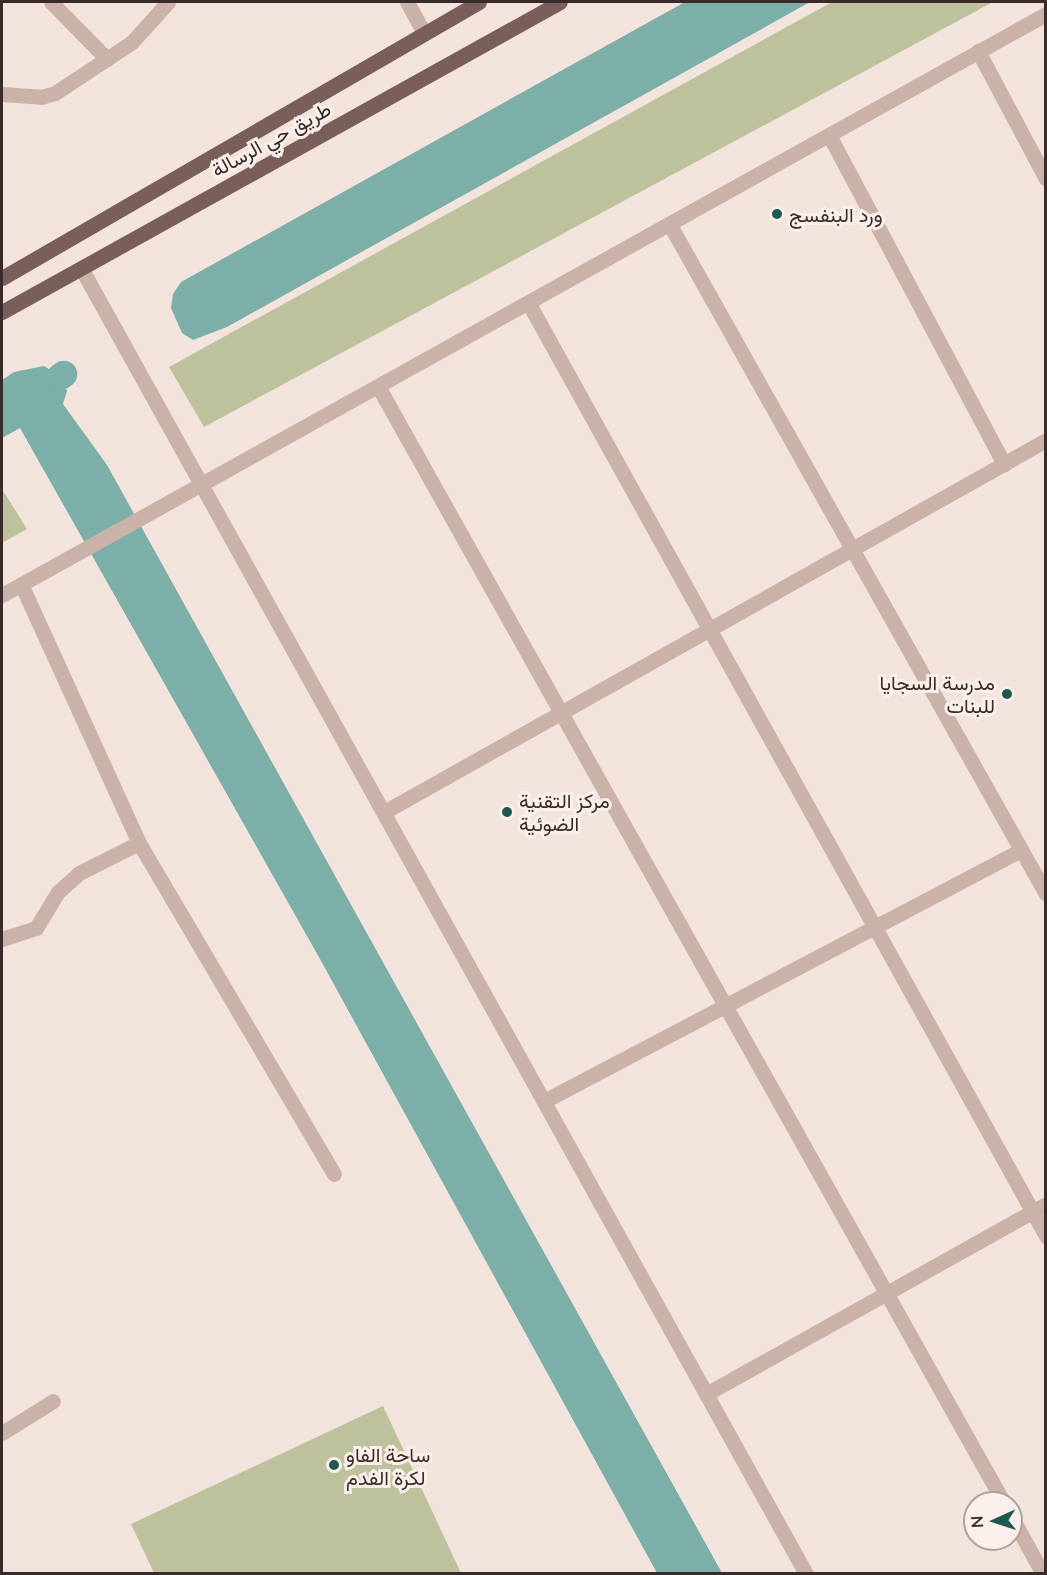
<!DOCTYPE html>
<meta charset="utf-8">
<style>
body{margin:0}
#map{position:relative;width:1047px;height:1575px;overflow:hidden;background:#f2e4dd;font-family:Lato,Vazirmatn,sans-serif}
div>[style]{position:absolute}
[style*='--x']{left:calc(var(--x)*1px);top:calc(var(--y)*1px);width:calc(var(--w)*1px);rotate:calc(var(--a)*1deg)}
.green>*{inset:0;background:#bdc29d}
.water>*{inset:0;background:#7cafa7}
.canal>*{height:27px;margin:-13.5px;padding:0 13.5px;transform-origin:13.5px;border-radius:13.5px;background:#7cafa7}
.minor>*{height:15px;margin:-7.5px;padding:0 7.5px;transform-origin:7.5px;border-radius:7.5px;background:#cbb2a9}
.tertiary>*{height:15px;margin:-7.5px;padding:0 7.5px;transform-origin:7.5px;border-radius:7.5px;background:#cbb2a9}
.primary>*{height:15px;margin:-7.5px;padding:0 7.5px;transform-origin:7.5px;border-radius:7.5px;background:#7a5e5a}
.dots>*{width:16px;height:16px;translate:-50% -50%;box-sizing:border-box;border:3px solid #faefea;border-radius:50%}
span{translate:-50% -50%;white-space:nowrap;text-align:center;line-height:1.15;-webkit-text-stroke:6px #faefea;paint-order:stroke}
.street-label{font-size:20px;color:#382b29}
.poi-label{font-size:20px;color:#382b29}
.left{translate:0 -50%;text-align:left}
.right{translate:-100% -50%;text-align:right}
.frame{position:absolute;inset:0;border:3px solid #382b29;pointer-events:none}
.north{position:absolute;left:963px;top:1491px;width:60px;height:60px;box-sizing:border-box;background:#faefea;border:2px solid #aca19d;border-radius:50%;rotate:267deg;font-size:16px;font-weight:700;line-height:24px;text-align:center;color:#382b29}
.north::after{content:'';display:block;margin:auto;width:21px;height:27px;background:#1e5951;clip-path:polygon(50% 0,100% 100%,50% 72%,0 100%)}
</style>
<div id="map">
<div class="green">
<div style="clip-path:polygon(832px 2px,993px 2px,204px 427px,169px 367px)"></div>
<div style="clip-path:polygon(2px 489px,27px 529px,2px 543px)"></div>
<div style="clip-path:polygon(383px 1406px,461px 1573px,154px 1573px,131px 1524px)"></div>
</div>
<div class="water">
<div style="clip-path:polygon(685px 2px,810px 2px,227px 327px,193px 340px,182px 333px,171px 308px,173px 294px,181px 282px)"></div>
<div style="clip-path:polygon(44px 366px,60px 376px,67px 391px,63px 404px,107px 465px,722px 1573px,657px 1573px,320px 959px,20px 428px,2px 438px,2px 380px,14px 372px)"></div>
</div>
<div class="canal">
<div style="--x:60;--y:376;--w:4;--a:-34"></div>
</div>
<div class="minor">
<div style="--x:51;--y:2;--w:80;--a:45.5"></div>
<div style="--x:407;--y:2;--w:35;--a:61"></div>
<div style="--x:978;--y:51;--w:145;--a:62"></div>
<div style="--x:2;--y:94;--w:39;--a:4"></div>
<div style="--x:41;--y:97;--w:15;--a:-16"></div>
<div style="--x:55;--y:93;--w:92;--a:-33.5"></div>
<div style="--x:132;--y:42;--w:54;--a:-48"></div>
<div style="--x:829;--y:135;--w:373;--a:62"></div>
<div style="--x:670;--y:225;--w:767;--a:60.66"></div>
<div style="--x:529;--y:304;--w:1066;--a:60.98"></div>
<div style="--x:379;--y:388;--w:1278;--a:60.73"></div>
<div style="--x:21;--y:584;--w:285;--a:65.5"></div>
<div style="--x:139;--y:843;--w:384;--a:59.5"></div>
<div style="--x:384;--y:812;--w:759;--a:-29.33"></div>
<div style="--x:2;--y:939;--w:36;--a:-18"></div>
<div style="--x:36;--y:928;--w:42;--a:-58.6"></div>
<div style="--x:58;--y:892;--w:28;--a:-42"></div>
<div style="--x:79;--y:873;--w:67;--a:-26.6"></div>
<div style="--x:544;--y:1101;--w:539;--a:-27.75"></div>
<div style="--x:706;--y:1394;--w:389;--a:-29.2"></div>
<div style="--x:2;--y:1433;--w:60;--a:-32.1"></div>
<div style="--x:1011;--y:1516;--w:66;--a:61.1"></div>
</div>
<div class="tertiary">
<div style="--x:81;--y:268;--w:1494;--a:60.96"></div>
<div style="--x:2;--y:595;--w:1195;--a:-29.1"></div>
</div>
<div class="primary">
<div style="--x:2;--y:278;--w:551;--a:-30.05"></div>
<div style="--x:2;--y:312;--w:638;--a:-29.05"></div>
</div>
<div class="dots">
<div style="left:777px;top:214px;background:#1e5951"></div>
<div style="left:1007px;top:694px;background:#1e5951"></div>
<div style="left:507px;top:812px;background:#1e5951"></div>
<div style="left:334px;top:1465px;background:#1e5951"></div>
</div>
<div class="street-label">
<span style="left:271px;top:139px;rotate:-29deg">طريق حي الرسالة</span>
</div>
<div class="poi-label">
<span class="left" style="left:789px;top:214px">ورد البنفسج</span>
<span class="right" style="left:995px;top:694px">مدرسة السجايا<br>للبنات</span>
<span class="left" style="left:519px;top:812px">مركز التقنية<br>الضوئية</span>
<span class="left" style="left:346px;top:1466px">ساحة الفاو<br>لكرة الفدم</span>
</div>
<div class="frame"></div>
<div class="north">N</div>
</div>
